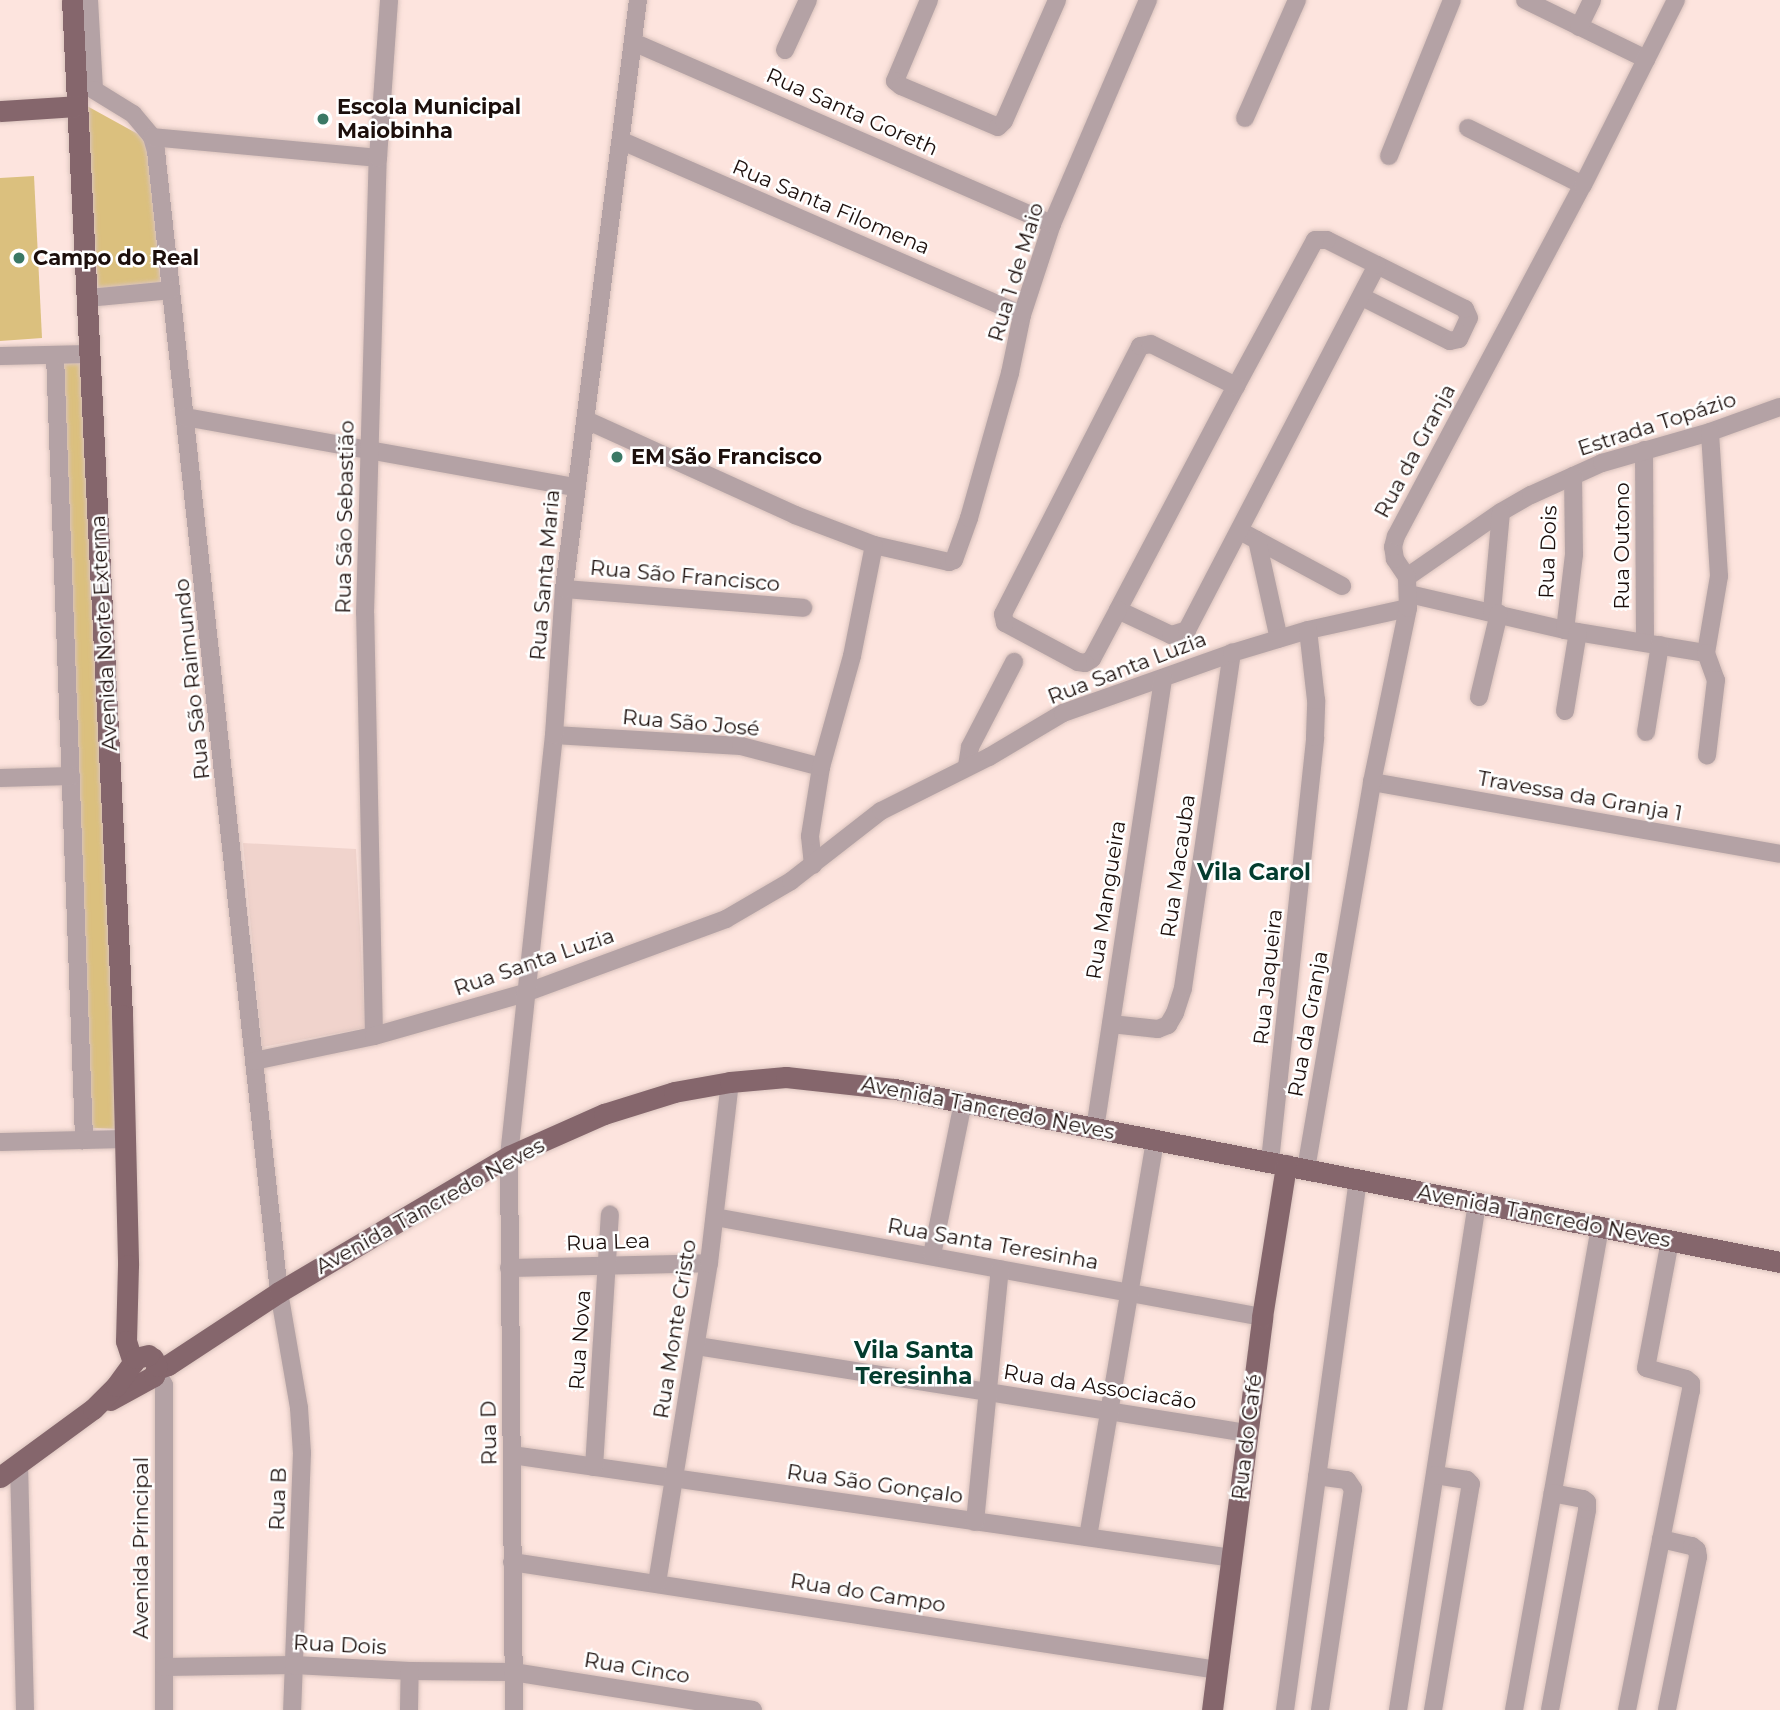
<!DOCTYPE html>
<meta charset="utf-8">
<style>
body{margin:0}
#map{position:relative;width:1780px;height:1710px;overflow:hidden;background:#fde4de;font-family:Montserrat,sans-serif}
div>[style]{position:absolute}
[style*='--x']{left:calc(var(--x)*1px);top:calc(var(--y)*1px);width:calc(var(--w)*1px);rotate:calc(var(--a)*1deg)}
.built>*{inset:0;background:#f0d3cc}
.green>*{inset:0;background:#dbc07e}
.roads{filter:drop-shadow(0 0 2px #d9c2bc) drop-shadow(0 0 2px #d9c2bc)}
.minor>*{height:18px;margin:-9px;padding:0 9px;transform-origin:9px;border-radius:9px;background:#b4a2a5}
.major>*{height:21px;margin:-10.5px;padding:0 10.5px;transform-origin:10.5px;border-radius:10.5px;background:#85666c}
.dots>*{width:19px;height:19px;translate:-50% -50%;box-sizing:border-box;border:4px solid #fff;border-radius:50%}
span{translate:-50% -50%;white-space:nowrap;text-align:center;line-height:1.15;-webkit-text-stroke:5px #fff;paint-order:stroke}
.poi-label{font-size:21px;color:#1c0f0c;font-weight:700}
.left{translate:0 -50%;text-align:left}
.street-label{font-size:21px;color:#1c0f0c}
.neighbourhood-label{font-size:23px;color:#043c2e;font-weight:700}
</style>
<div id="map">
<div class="built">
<div style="clip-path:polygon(243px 843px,356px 849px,365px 1028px,262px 1047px)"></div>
</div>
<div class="green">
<div style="clip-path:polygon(87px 106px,147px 139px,161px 286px,98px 292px)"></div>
<div style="clip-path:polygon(34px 176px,42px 338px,0 341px,0 178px)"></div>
<div style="clip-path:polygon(61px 363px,82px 363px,119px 1129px,91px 1128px)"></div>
</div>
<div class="roads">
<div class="minor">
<div style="--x:89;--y:0;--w:90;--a:86.8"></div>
<div style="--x:94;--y:90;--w:46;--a:31.6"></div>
<div style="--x:133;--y:114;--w:30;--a:50"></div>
<div style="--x:152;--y:137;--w:15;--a:74"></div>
<div style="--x:156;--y:151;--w:1148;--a:83.85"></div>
<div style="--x:279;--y:1292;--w:118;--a:80.2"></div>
<div style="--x:299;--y:1408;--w:45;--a:86.2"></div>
<div style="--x:302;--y:1453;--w:257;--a:92.2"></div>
<div style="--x:929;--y:0;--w:88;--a:112.8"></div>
<div style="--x:895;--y:81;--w:8;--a:40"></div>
<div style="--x:901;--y:86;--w:105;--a:22.9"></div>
<div style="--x:998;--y:127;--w:8;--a:-45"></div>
<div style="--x:1004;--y:121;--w:132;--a:-66.3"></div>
<div style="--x:1525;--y:0;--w:135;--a:26"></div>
<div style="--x:1579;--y:27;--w:30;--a:-64"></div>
<div style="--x:633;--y:42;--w:457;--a:23.5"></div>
<div style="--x:785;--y:50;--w:55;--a:-65.3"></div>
<div style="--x:1245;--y:118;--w:129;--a:-66.2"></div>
<div style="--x:1468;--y:128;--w:128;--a:26.4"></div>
<div style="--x:152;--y:137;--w:227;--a:5.3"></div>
<div style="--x:622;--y:141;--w:436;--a:23.5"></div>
<div style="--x:1389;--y:156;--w:168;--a:-68"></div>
<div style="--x:1362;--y:297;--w:98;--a:26.6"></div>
<div style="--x:1450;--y:341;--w:9;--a:-13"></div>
<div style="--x:1459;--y:339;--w:23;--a:-65"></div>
<div style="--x:1469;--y:318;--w:10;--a:-114"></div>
<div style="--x:1465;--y:309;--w:98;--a:-153.4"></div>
<div style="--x:88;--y:298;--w:83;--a:-5.5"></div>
<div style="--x:55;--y:355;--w:786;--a:87.88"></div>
<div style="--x:0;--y:356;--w:90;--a:-1.3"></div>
<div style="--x:185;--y:417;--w:397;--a:10.2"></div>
<div style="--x:586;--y:420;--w:230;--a:24.4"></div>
<div style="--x:795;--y:515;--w:85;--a:20.8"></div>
<div style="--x:874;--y:545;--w:77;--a:12.8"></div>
<div style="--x:949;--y:562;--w:5;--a:-22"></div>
<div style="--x:954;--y:560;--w:45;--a:-70.3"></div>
<div style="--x:969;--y:518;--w:151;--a:-74.2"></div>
<div style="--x:1010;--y:373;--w:59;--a:-78.3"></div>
<div style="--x:1022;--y:315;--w:96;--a:-71.8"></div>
<div style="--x:1052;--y:224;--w:244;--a:-66.8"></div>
<div style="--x:1644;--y:450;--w:192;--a:89.7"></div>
<div style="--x:1240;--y:531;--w:116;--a:28.3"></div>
<div style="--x:1257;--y:540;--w:101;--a:77.5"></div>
<div style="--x:1407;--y:577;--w:114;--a:-34.7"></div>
<div style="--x:1501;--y:512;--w:34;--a:-30"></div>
<div style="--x:1531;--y:495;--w:78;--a:-24.3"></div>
<div style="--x:1602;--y:463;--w:112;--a:-16"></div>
<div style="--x:1710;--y:432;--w:74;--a:-19.7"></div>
<div style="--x:564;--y:589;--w:240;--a:4.5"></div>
<div style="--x:1409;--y:594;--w:160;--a:13"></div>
<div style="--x:1565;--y:630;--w:143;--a:9.3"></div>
<div style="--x:1118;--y:610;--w:59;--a:25.3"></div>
<div style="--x:1171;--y:635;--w:17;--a:-17"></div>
<div style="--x:1187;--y:630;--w:411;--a:-62.5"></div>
<div style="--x:1377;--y:265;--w:56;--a:-153.4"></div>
<div style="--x:1327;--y:240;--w:12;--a:180"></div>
<div style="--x:1315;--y:240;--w:166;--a:118.4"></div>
<div style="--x:1236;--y:386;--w:253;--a:117.8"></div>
<div style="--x:1118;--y:610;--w:55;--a:118"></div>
<div style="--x:1092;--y:659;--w:8;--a:150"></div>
<div style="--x:1085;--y:663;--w:7;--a:-172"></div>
<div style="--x:1078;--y:662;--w:83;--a:-151.9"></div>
<div style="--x:1005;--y:623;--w:9;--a:-103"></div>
<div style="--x:1003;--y:614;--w:301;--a:-62.9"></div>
<div style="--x:1140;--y:346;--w:11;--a:-10"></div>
<div style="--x:1151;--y:344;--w:95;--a:26.3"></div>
<div style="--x:1492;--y:611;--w:99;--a:-84.8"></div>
<div style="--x:1565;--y:630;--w:76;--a:-83.2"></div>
<div style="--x:1574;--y:555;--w:79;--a:-90.7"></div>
<div style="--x:1706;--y:653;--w:78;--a:-80.4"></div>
<div style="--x:1719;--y:576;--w:144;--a:-93.6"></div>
<div style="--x:1706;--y:653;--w:29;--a:70"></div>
<div style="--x:1716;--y:680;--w:76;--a:96.8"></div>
<div style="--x:1479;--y:697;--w:86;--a:-76.6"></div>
<div style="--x:1565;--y:711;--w:80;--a:-80.7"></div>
<div style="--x:1646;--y:732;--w:88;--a:-80.9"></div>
<div style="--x:554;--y:735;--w:187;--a:3.4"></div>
<div style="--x:741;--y:746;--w:83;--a:14.7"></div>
<div style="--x:967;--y:766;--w:19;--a:-81"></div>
<div style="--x:970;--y:747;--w:96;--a:-62.6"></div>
<div style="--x:0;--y:778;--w:71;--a:-1.6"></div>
<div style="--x:1372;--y:782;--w:414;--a:10"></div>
<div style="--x:813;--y:865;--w:29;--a:-96"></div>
<div style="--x:810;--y:836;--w:70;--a:-80.9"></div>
<div style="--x:821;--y:767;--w:115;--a:-74.4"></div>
<div style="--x:852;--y:656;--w:113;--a:-78.8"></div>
<div style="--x:1111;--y:1024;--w:47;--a:6.1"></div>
<div style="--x:1158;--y:1029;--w:11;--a:-22"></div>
<div style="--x:1168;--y:1025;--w:14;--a:-60"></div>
<div style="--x:1175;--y:1013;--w:26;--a:-72"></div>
<div style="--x:1183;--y:988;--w:339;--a:-81.7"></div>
<div style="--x:374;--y:1036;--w:423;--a:-91.2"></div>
<div style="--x:365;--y:613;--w:455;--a:-88.4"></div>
<div style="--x:378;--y:158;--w:158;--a:-86"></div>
<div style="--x:254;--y:1061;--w:123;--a:-11.8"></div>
<div style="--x:374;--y:1036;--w:157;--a:-15.9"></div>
<div style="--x:525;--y:993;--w:214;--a:-20.2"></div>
<div style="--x:726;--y:919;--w:75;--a:-30.3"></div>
<div style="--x:791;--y:881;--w:114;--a:-37.9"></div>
<div style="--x:881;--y:811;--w:121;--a:-26.6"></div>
<div style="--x:989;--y:757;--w:86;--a:-30.7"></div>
<div style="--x:1063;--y:713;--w:179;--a:-19.5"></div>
<div style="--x:1232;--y:653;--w:79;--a:-16.8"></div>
<div style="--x:1308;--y:630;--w:102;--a:-12.4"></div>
<div style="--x:1095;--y:1129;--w:456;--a:-81.4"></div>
<div style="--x:0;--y:1142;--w:126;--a:-1.4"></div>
<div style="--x:1270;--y:1161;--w:426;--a:-83.9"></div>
<div style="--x:1315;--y:737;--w:37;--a:-88"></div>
<div style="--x:1316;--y:700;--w:70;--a:-96.5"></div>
<div style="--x:1306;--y:1169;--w:393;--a:-80.3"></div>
<div style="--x:1372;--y:782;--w:178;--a:-78.3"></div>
<div style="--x:1408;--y:608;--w:31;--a:-92"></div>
<div style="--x:1407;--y:577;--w:22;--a:-124"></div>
<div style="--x:1395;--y:559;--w:12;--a:-99"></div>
<div style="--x:1393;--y:547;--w:11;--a:-75"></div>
<div style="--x:1396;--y:536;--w:398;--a:-62"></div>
<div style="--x:1583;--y:185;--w:207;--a:-63.3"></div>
<div style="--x:715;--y:1217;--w:556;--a:10.36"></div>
<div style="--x:932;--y:1255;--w:155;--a:-78.5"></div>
<div style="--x:509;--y:1268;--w:200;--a:-1.4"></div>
<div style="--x:697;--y:1346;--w:557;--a:8.99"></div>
<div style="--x:156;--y:1372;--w:15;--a:58"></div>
<div style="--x:164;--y:1385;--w:325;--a:90"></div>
<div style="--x:512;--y:1455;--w:727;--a:8.14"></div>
<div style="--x:19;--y:1464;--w:246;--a:88.6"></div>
<div style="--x:594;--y:1467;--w:253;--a:-86.4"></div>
<div style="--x:1317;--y:1476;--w:30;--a:8"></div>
<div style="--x:1347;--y:1480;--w:11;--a:56"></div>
<div style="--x:1353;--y:1489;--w:223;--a:98.5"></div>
<div style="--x:975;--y:1522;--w:254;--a:-84.4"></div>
<div style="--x:1088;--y:1537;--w:404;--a:-80.4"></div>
<div style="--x:1661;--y:1539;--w:32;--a:13"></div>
<div style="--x:1692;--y:1546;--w:6;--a:39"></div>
<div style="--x:1697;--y:1550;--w:7;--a:82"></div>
<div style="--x:1698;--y:1557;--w:156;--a:101.5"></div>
<div style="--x:512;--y:1562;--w:713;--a:8.71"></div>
<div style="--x:657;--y:1583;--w:324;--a:-80.8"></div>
<div style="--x:709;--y:1263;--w:182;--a:-83.4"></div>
<div style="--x:164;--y:1667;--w:130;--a:-0.9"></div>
<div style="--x:294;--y:1665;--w:116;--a:3"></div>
<div style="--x:410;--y:1671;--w:103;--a:0.6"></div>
<div style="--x:513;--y:1672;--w:243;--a:9"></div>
<div style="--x:409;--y:1710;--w:39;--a:-89"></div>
<div style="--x:514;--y:1710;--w:554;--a:-90.52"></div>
<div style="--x:509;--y:1156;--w:423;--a:-83.9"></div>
<div style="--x:554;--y:735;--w:146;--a:-86.1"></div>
<div style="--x:564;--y:589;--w:594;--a:-82.84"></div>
<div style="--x:1285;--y:1710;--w:536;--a:-82.17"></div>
<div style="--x:1398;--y:1710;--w:513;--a:-81.14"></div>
<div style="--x:1433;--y:1710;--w:229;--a:-80.5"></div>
<div style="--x:1471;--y:1484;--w:6;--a:-135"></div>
<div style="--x:1467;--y:1480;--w:32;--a:-171"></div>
<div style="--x:1514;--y:1710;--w:491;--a:-79.9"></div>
<div style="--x:1550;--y:1710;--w:203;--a:-79.5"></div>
<div style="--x:1587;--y:1510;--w:8;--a:-90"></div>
<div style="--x:1587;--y:1502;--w:5;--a:-143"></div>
<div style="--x:1583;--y:1499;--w:31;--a:-169"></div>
<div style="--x:1627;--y:1710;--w:325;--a:-78.7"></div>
<div style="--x:1691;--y:1391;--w:8;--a:-90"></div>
<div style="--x:1691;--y:1383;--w:6;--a:-141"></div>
<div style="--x:1686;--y:1379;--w:41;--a:-164.6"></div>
<div style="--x:1646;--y:1368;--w:129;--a:-79.3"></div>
</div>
<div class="major">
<div style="--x:72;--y:0;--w:1016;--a:87.18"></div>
<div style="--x:122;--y:1015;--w:250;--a:88.6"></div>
<div style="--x:128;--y:1265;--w:76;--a:91.5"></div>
<div style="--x:126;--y:1341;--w:23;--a:72"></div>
<div style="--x:0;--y:111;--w:77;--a:-3.7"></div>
<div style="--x:157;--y:1369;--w:12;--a:-20"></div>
<div style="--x:168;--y:1365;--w:133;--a:-33.3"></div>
<div style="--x:279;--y:1292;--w:267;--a:-30.6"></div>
<div style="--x:509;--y:1156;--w:104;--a:-23.9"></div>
<div style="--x:604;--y:1114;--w:73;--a:-17.4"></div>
<div style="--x:674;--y:1092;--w:57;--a:-10.1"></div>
<div style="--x:730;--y:1082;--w:56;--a:-5.1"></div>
<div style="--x:786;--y:1077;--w:110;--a:6.3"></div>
<div style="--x:895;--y:1089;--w:902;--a:11.06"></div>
<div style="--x:110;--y:1400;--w:50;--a:-28.6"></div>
<div style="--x:154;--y:1376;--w:10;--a:-73"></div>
<div style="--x:157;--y:1366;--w:9;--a:-117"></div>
<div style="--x:0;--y:1477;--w:115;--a:-36.2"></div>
<div style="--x:93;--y:1409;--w:33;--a:-45"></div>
<div style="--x:116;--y:1386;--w:34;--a:-54"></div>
<div style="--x:136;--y:1358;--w:13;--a:-13"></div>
<div style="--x:1212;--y:1710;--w:396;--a:-82.7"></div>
<div style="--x:1262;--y:1317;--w:154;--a:-81"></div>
</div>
</div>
<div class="dots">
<div style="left:323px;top:119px;background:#3a7865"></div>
<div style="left:19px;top:258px;background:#3a7865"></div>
<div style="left:617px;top:457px;background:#3a7865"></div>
</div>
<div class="poi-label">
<span class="left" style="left:337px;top:119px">Escola Municipal<br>Maiobinha</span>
<span class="left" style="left:33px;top:258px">Campo do Real</span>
<span class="left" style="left:631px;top:457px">EM São Francisco</span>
</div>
<div class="street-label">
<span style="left:852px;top:112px;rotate:24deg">Rua Santa Goreth</span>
<span style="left:831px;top:207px;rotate:23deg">Rua Santa Filomena</span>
<span style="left:1016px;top:272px;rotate:-73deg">Rua 1 de Maio</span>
<span style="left:1657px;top:424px;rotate:-18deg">Estrada Topázio</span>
<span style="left:1415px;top:451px;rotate:-62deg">Rua da Granja</span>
<span style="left:345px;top:517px;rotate:-89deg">Rua São Sebastião</span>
<span style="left:1622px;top:546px;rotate:-90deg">Rua Outono</span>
<span style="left:1548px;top:552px;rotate:-88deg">Rua Dois</span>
<span style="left:545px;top:575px;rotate:-85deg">Rua Santa Maria</span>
<span style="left:685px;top:576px;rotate:5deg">Rua São Francisco</span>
<span style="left:104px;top:633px;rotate:-93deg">Avenida Norte Externa</span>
<span style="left:1127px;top:668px;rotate:-21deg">Rua Santa Luzia</span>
<span style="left:192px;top:679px;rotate:-96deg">Rua São Raimundo</span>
<span style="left:691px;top:723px;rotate:5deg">Rua São José</span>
<span style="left:1580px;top:796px;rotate:10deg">Travessa da Granja 1</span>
<span style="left:1178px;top:866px;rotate:-82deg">Rua Macauba</span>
<span style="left:1106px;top:900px;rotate:-81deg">Rua Mangueira</span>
<span style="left:534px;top:962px;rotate:-19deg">Rua Santa Luzia</span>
<span style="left:1268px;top:977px;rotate:-84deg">Rua Jaqueira</span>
<span style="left:1308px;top:1024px;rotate:-80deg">Rua da Granja</span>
<span style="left:988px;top:1108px;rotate:11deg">Avenida Tancredo Neves</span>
<span style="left:430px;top:1206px;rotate:-29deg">Avenida Tancredo Neves</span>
<span style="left:1544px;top:1216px;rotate:11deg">Avenida Tancredo Neves</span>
<span style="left:608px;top:1242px;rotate:-2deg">Rua Lea</span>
<span style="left:993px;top:1244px;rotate:10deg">Rua Santa Teresinha</span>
<span style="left:675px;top:1329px;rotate:-81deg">Rua Monte Cristo</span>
<span style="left:580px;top:1340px;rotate:-86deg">Rua Nova</span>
<span style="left:1100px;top:1387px;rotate:9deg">Rua da Associacão</span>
<span style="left:489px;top:1433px;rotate:-91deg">Rua D</span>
<span style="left:1247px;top:1437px;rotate:-83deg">Rua do Café</span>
<span style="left:875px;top:1484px;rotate:8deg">Rua São Gonçalo</span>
<span style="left:278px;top:1499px;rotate:-88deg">Rua B</span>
<span style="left:141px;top:1548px;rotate:-90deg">Avenida Principal</span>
<span style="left:868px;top:1593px;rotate:9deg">Rua do Campo</span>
<span style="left:340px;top:1645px;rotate:3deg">Rua Dois</span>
<span style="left:637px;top:1668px;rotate:9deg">Rua Cinco</span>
</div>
<div class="neighbourhood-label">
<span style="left:1254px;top:872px">Vila Carol</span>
<span style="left:914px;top:1363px">Vila Santa<br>Teresinha</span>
</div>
</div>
